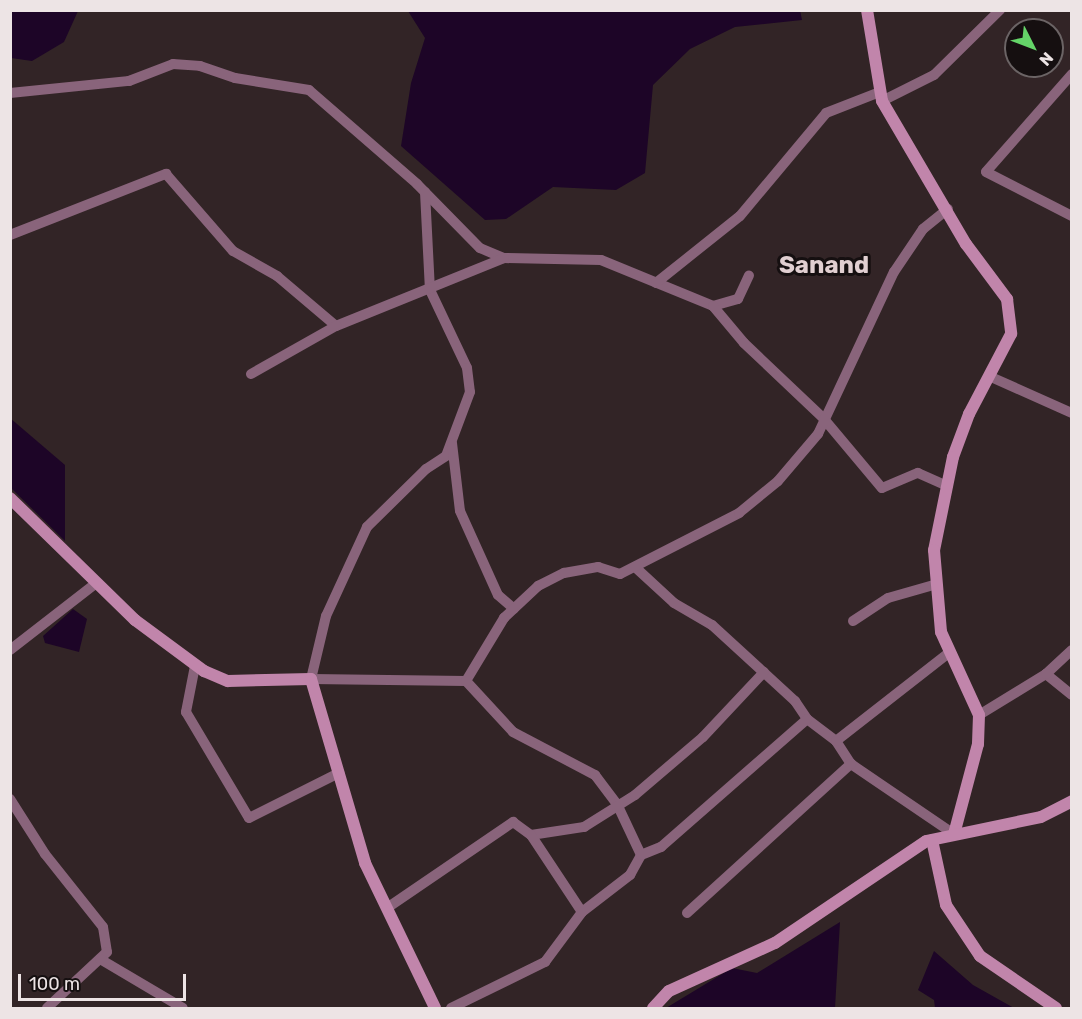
<!DOCTYPE html>
<style>
body{margin:0}
#map{position:relative;width:1082px;height:1019px;overflow:hidden;background:#322426;font-family:Rubik,sans-serif}
div>[style]{position:absolute}
[style*='--x']{left:calc(var(--x)*1px);top:calc(var(--y)*1px);width:calc(var(--w)*1px);rotate:calc(var(--a)*1deg)}
.water>*{inset:0;background:#1d0527}
.street>*{height:10px;margin:-5px;padding:0 5px;transform-origin:5px;border-radius:5px;background:#89647b}
.secondary>*{height:12px;margin:-6px;padding:0 6px;transform-origin:6px;border-radius:6px;background:#c185ab}
span{translate:-50% -50%;white-space:nowrap;text-align:center;line-height:1.15;-webkit-text-stroke:6px #150f10;paint-order:stroke}
.district-label{font-size:24px;color:#e1cfd1;font-weight:700}
.frame{position:absolute;inset:0;border:12px solid #ede4e5;pointer-events:none}
.north{position:absolute;left:1004px;top:18px;width:60px;height:60px;box-sizing:border-box;background:#150f10;border:2px solid #6b6465;border-radius:50%;rotate:132deg;font-size:16px;font-weight:700;line-height:24px;text-align:center;color:#ede4e5}
.north::after{content:'';display:block;margin:auto;width:21px;height:27px;background:#64d468;clip-path:polygon(50% 0,100% 100%,50% 72%,0 100%)}
.scale{position:absolute;left:18px;top:974px;width:168px;height:27px;box-sizing:border-box;border:3px solid #ede4e5;border-top:0;padding-left:8px;font-size:18px;line-height:21px;white-space:nowrap;color:#ede4e5;-webkit-text-stroke:4px #150f10;paint-order:stroke}
</style>
<div id="map">
<div class="water">
<div style="clip-path:polygon(11px 10px,78px 10px,78px 11px,64px 42px,32px 61px,11px 58px)"></div>
<div style="clip-path:polygon(408px 11px,800px 10px,802px 20px,735px 27px,690px 49px,653px 85px,645px 173px,616px 190px,553px 187px,506px 219px,485px 220px,401px 146px,411px 83px,425px 38px)"></div>
<div style="clip-path:polygon(10px 418px,65px 465px,65px 541px,11px 488px)"></div>
<div style="clip-path:polygon(73px 609px,87px 619px,79px 652px,45px 643px,43px 636px)"></div>
<div style="clip-path:polygon(840px 922px,835px 1008px,666px 1008px,732px 968px,757px 973px)"></div>
<div style="clip-path:polygon(934px 951px,973px 985px,1014px 1008px,935px 1008px,934px 1000px,918px 990px)"></div>
</div>
<div class="street">
<div style="--x:1072;--y:74;--w:130;--a:131.3"></div>
<div style="--x:986;--y:172;--w:97;--a:27.1"></div>
<div style="--x:10;--y:93;--w:120;--a:-5.8"></div>
<div style="--x:129;--y:81;--w:47;--a:-21.1"></div>
<div style="--x:173;--y:64;--w:27;--a:4"></div>
<div style="--x:200;--y:66;--w:37;--a:19"></div>
<div style="--x:235;--y:78;--w:75;--a:9.2"></div>
<div style="--x:309;--y:90;--w:143;--a:41"></div>
<div style="--x:417;--y:184;--w:90;--a:45.5"></div>
<div style="--x:480;--y:248;--w:26;--a:23"></div>
<div style="--x:504;--y:258;--w:97;--a:1.2"></div>
<div style="--x:601;--y:260;--w:121;--a:22.3"></div>
<div style="--x:713;--y:306;--w:26;--a:-16"></div>
<div style="--x:738;--y:299;--w:26;--a:-65"></div>
<div style="--x:882;--y:101;--w:58;--a:-26.6"></div>
<div style="--x:934;--y:75;--w:93;--a:-44.6"></div>
<div style="--x:425;--y:192;--w:98;--a:87.1"></div>
<div style="--x:430;--y:290;--w:86;--a:64.6"></div>
<div style="--x:467;--y:368;--w:24;--a:83"></div>
<div style="--x:470;--y:392;--w:68;--a:110.6"></div>
<div style="--x:446;--y:456;--w:24;--a:147"></div>
<div style="--x:426;--y:469;--w:83;--a:135.5"></div>
<div style="--x:367;--y:527;--w:98;--a:114.7"></div>
<div style="--x:326;--y:616;--w:65;--a:103.4"></div>
<div style="--x:311;--y:679;--w:155;--a:0.7"></div>
<div style="--x:466;--y:681;--w:69;--a:47.3"></div>
<div style="--x:513;--y:732;--w:93;--a:27.7"></div>
<div style="--x:595;--y:775;--w:36;--a:53"></div>
<div style="--x:617;--y:804;--w:56;--a:64.8"></div>
<div style="--x:10;--y:235;--w:168;--a:-21.4"></div>
<div style="--x:166;--y:174;--w:102;--a:49"></div>
<div style="--x:233;--y:251;--w:51;--a:29.6"></div>
<div style="--x:277;--y:276;--w:77;--a:40.3"></div>
<div style="--x:336;--y:326;--w:181;--a:-22"></div>
<div style="--x:656;--y:283;--w:107;--a:-38.6"></div>
<div style="--x:740;--y:216;--w:134;--a:-50.1"></div>
<div style="--x:826;--y:113;--w:58;--a:-21.3"></div>
<div style="--x:713;--y:306;--w:48;--a:50"></div>
<div style="--x:744;--y:343;--w:110;--a:43.5"></div>
<div style="--x:824;--y:419;--w:90;--a:50"></div>
<div style="--x:882;--y:488;--w:39;--a:-23"></div>
<div style="--x:918;--y:473;--w:32;--a:24"></div>
<div style="--x:251;--y:374;--w:98;--a:-29.5"></div>
<div style="--x:991;--y:377;--w:89;--a:24"></div>
<div style="--x:452;--y:443;--w:68;--a:83.3"></div>
<div style="--x:460;--y:511;--w:92;--a:65.7"></div>
<div style="--x:498;--y:595;--w:21;--a:41"></div>
<div style="--x:635;--y:567;--w:53;--a:42.7"></div>
<div style="--x:674;--y:603;--w:44;--a:30.1"></div>
<div style="--x:712;--y:625;--w:113;--a:42.5"></div>
<div style="--x:795;--y:701;--w:22;--a:56"></div>
<div style="--x:807;--y:719;--w:36;--a:37"></div>
<div style="--x:836;--y:741;--w:27;--a:57"></div>
<div style="--x:851;--y:764;--w:125;--a:34.2"></div>
<div style="--x:853;--y:621;--w:42;--a:-33.3"></div>
<div style="--x:888;--y:598;--w:51;--a:-15.9"></div>
<div style="--x:10;--y:650;--w:108;--a:-37.8"></div>
<div style="--x:195;--y:666;--w:47;--a:101.1"></div>
<div style="--x:186;--y:712;--w:123;--a:59.3"></div>
<div style="--x:249;--y:818;--w:101;--a:-26.6"></div>
<div style="--x:1046;--y:674;--w:33;--a:39"></div>
<div style="--x:466;--y:681;--w:74;--a:-58.9"></div>
<div style="--x:504;--y:618;--w:47;--a:-43.3"></div>
<div style="--x:538;--y:586;--w:29;--a:-27"></div>
<div style="--x:564;--y:573;--w:35;--a:-10"></div>
<div style="--x:598;--y:567;--w:23;--a:18"></div>
<div style="--x:620;--y:574;--w:134;--a:-27.1"></div>
<div style="--x:739;--y:513;--w:50;--a:-39.4"></div>
<div style="--x:778;--y:481;--w:62;--a:-49.6"></div>
<div style="--x:818;--y:434;--w:179;--a:-64.9"></div>
<div style="--x:894;--y:272;--w:52;--a:-56"></div>
<div style="--x:923;--y:229;--w:32;--a:-39"></div>
<div style="--x:979;--y:715;--w:79;--a:-31.5"></div>
<div style="--x:1046;--y:674;--w:35;--a:-43"></div>
<div style="--x:836;--y:741;--w:145;--a:-38"></div>
<div style="--x:10;--y:799;--w:65;--a:57.5"></div>
<div style="--x:45;--y:854;--w:93;--a:51.5"></div>
<div style="--x:103;--y:927;--w:25;--a:81"></div>
<div style="--x:107;--y:952;--w:82;--a:137"></div>
<div style="--x:531;--y:835;--w:54;--a:-8.6"></div>
<div style="--x:584;--y:827;--w:60;--a:-32.1"></div>
<div style="--x:635;--y:795;--w:89;--a:-40.5"></div>
<div style="--x:703;--y:737;--w:89;--a:-46.8"></div>
<div style="--x:387;--y:908;--w:153;--a:-34.3"></div>
<div style="--x:513;--y:822;--w:22;--a:36"></div>
<div style="--x:531;--y:835;--w:92;--a:56.5"></div>
<div style="--x:687;--y:913;--w:222;--a:-42.3"></div>
<div style="--x:100;--y:959;--w:96;--a:30.6"></div>
<div style="--x:451;--y:1008;--w:105;--a:-26.1"></div>
<div style="--x:545;--y:962;--w:62;--a:-53.5"></div>
<div style="--x:582;--y:912;--w:61;--a:-37.6"></div>
<div style="--x:630;--y:875;--w:23;--a:-61"></div>
<div style="--x:641;--y:855;--w:22;--a:-22"></div>
<div style="--x:661;--y:847;--w:194;--a:-41.2"></div>
</div>
<div class="secondary">
<div style="--x:867;--y:10;--w:92;--a:80.6"></div>
<div style="--x:882;--y:101;--w:166;--a:59.6"></div>
<div style="--x:966;--y:244;--w:69;--a:53.3"></div>
<div style="--x:1007;--y:299;--w:35;--a:83"></div>
<div style="--x:1011;--y:334;--w:90;--a:117.7"></div>
<div style="--x:969;--y:414;--w:46;--a:110.4"></div>
<div style="--x:953;--y:457;--w:95;--a:101.5"></div>
<div style="--x:934;--y:550;--w:82;--a:85.1"></div>
<div style="--x:941;--y:632;--w:91;--a:65.4"></div>
<div style="--x:979;--y:715;--w:29;--a:92"></div>
<div style="--x:978;--y:744;--w:93;--a:104.9"></div>
<div style="--x:10;--y:498;--w:175;--a:44.3"></div>
<div style="--x:135;--y:620;--w:86;--a:36.5"></div>
<div style="--x:204;--y:671;--w:26;--a:23"></div>
<div style="--x:228;--y:681;--w:83;--a:-1.4"></div>
<div style="--x:311;--y:679;--w:192;--a:73.6"></div>
<div style="--x:365;--y:863;--w:161;--a:64.2"></div>
<div style="--x:932;--y:840;--w:66;--a:77.8"></div>
<div style="--x:946;--y:905;--w:61;--a:56.3"></div>
<div style="--x:980;--y:956;--w:92;--a:34.4"></div>
<div style="--x:653;--y:1008;--w:23;--a:-47"></div>
<div style="--x:669;--y:991;--w:116;--a:-24.4"></div>
<div style="--x:775;--y:943;--w:182;--a:-34"></div>
<div style="--x:926;--y:841;--w:117;--a:-11.8"></div>
<div style="--x:1041;--y:817;--w:35;--a:-27"></div>
</div>
<div class="district-label">
<span style="left:824px;top:266px">Sanand</span>
</div>
<div class="frame"></div>
<div class="north">N</div>
<div class="scale">100 m</div>
</div>
